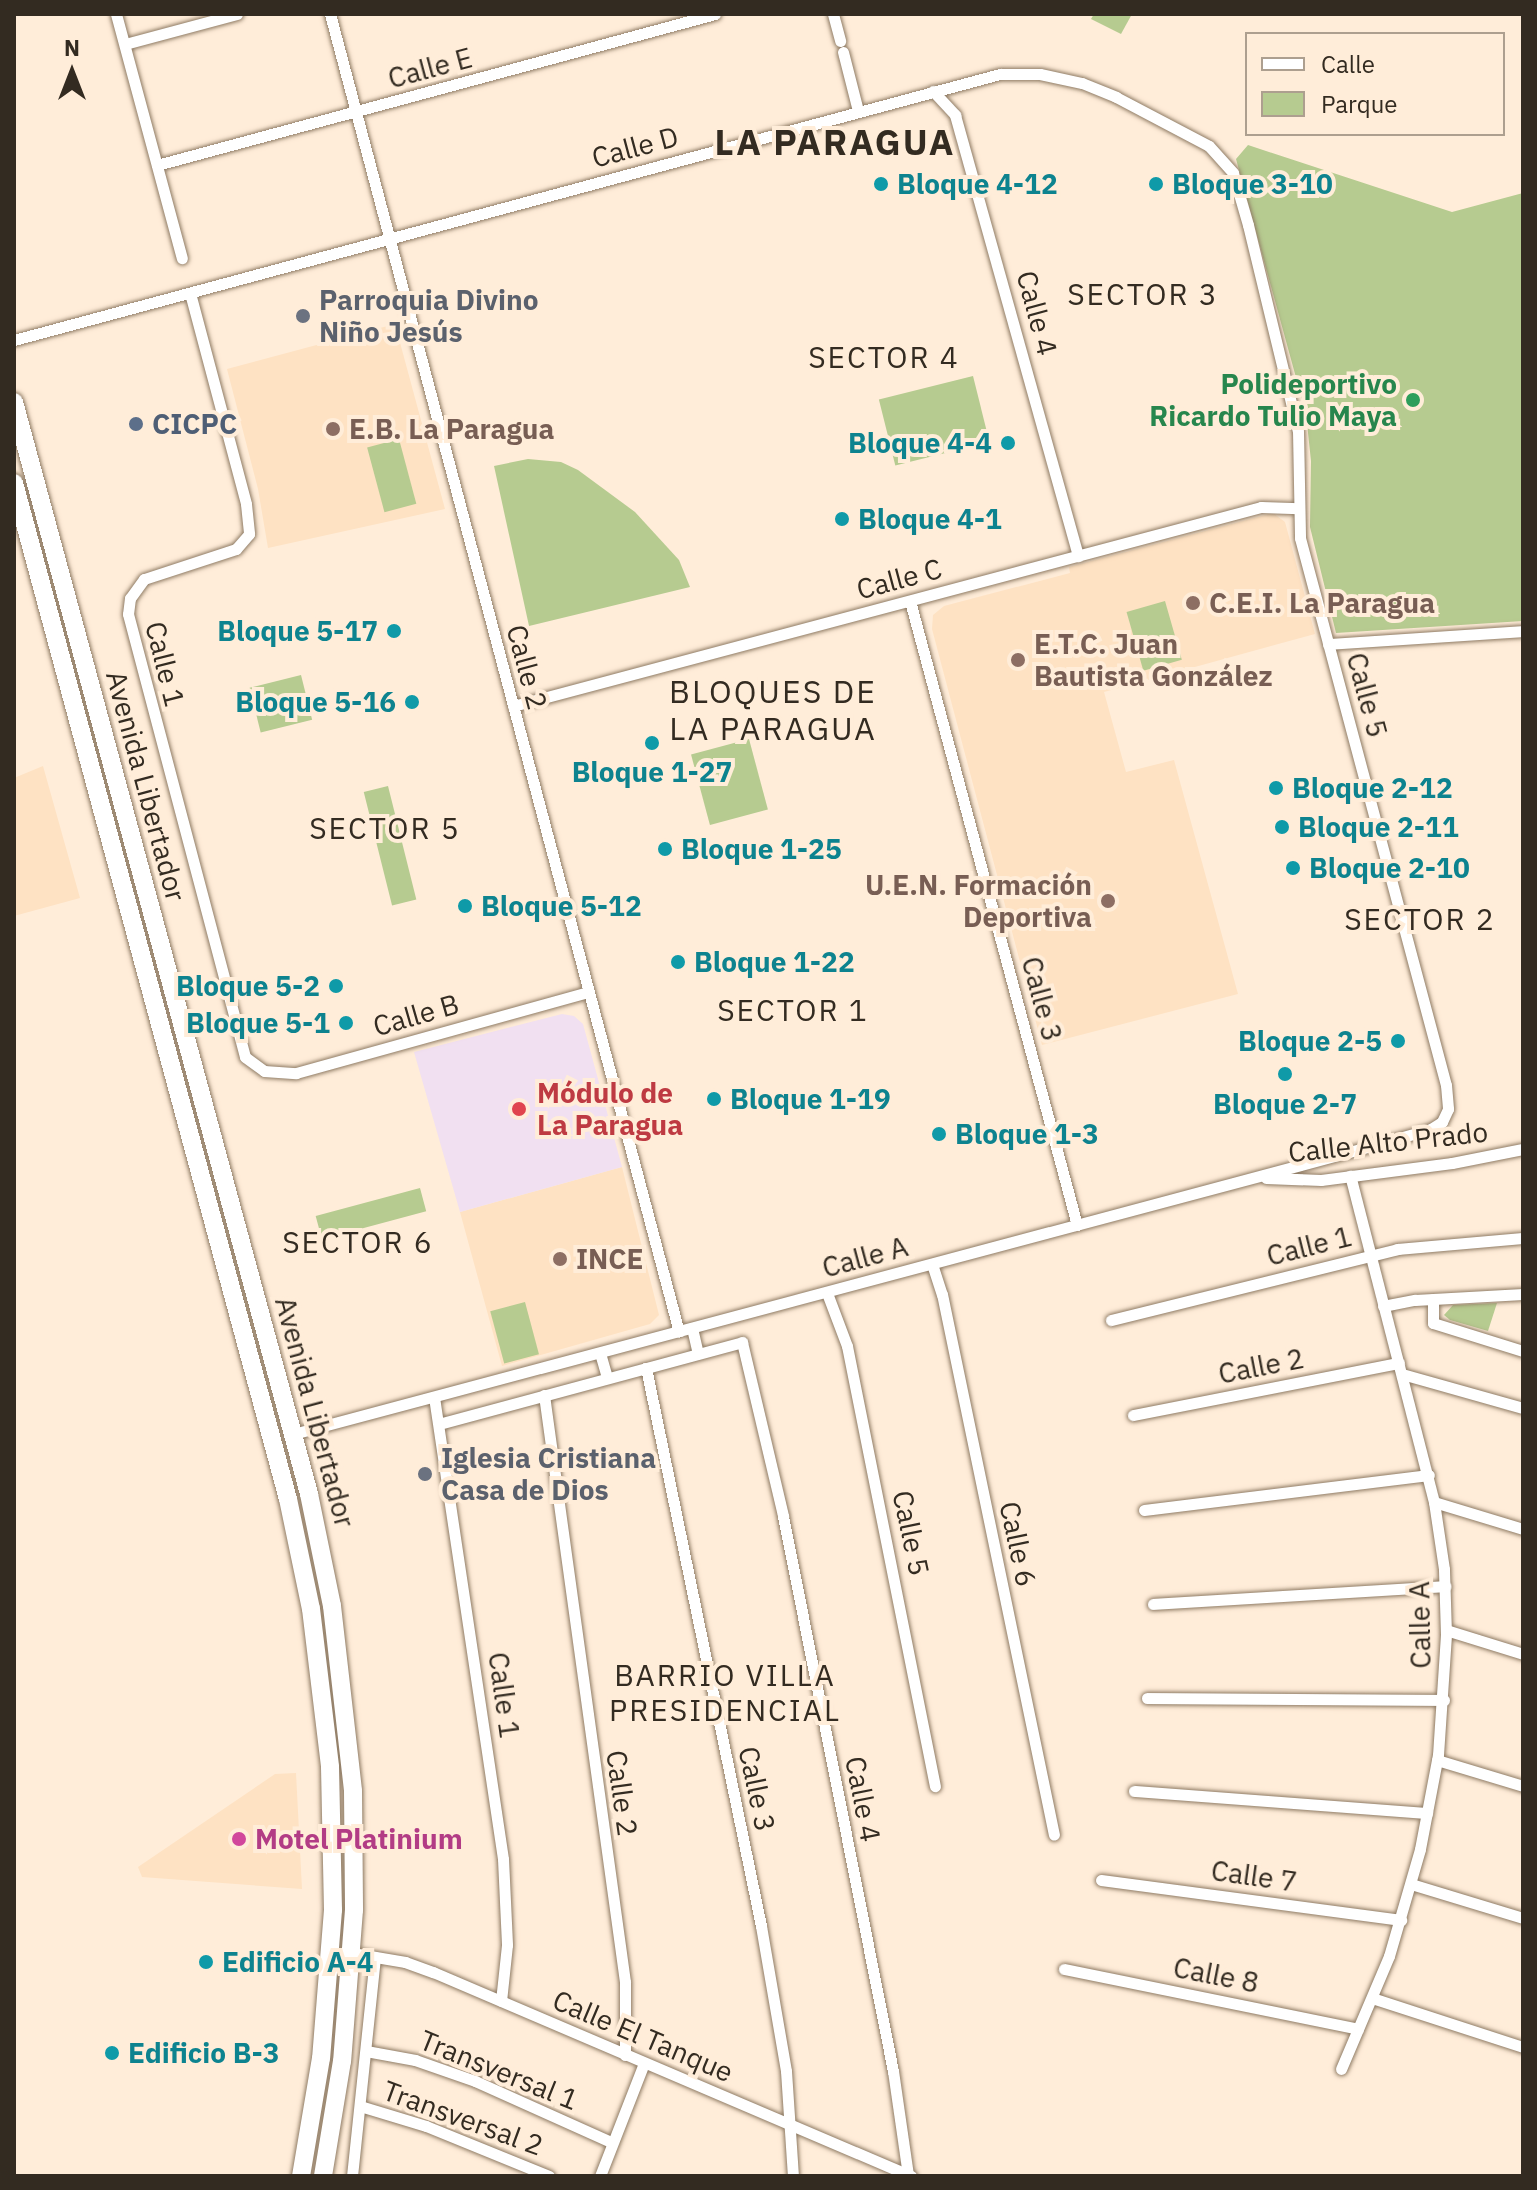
<!DOCTYPE html>
<meta charset="utf-8">
<style>
body{margin:0}
#map{position:relative;width:1537px;height:2190px;overflow:hidden;background:#ffedd9;font-family:"IBM Plex Sans",sans-serif}
div>[style]{position:absolute}
[style*='--x']{left:calc(var(--x)*1px);top:calc(var(--y)*1px);width:calc(var(--w)*1px);rotate:calc(var(--a)*1deg)}
.built>*{inset:0;background:#fee2c3}
.medical>*{inset:0;background:#f1e0f1}
.green>*{inset:0;background:#b6cb90;transform-origin:0 0}
.roads{filter:drop-shadow(0 0 2px #8f7b64) drop-shadow(0 0 2px #8f7b64)}
.minor>*{height:11px;margin:-5.5px;padding:0 5.5px;transform-origin:5.5px;border-radius:5.5px;background:#fff}
.primary>*{height:18px;margin:-9px;padding:0 9px;transform-origin:9px;border-radius:9px;background:#fff}
.dots>*{width:22px;height:22px;translate:-50% -50%;box-sizing:border-box;border:4px solid #ffedd9;border-radius:50%}
span{translate:-50% -50%;white-space:nowrap;text-align:center;line-height:1.15;-webkit-text-stroke:8px #ffedd9;paint-order:stroke}
.street-label{font-size:28px;color:#332b21}
.culture-label{font-size:28px;color:#0d838f;font-weight:700}
.left{translate:0 -50%;text-align:left}
.right{translate:-100% -50%;text-align:right}
.worship-label{font-size:28px;color:#5b616d;font-weight:700}
.leisure-label{font-size:28px;color:#27864d;font-weight:700}
.service-label{font-size:28px;color:#4e5e75;font-weight:700}
.education-label{font-size:28px;color:#785e54;font-weight:700}
.health-label{font-size:28px;color:#be3a42;font-weight:700}
.hotel-label{font-size:28px;color:#b23c85;font-weight:700}
.neighbourhood-label{font-size:30px;color:#332b21;letter-spacing:2px}
.quarter-label{font-size:32px;color:#332b21;letter-spacing:2px}
.district-label{font-size:36px;color:#332b21;font-weight:700;letter-spacing:2px}
.frame{position:absolute;inset:0;border:16px solid #332b21;pointer-events:none}
.legend{position:absolute;left:1245px;top:32px;width:260px;height:104px;box-sizing:border-box;background:#ffedd9;border:2px solid #ad9f8f;margin:0;padding:10px 14px;list-style:none;font-size:24px;color:#332b21}
.legend li{display:flex;align-items:center;gap:16px;height:40px}
.legend b{width:40px;border:2px solid #ad9f8f}
.north{position:absolute;left:32px;top:32px;width:80px;height:80px;-webkit-text-stroke:6px #ffedd9;paint-order:stroke;rotate:0deg;font-size:22px;font-weight:700;line-height:32px;text-align:center;color:#332b21}
.north::after{content:'';display:block;margin:auto;width:28px;height:36px;background:#332b21;clip-path:polygon(50% 0,100% 100%,50% 72%,0 100%)}
</style>
<div id="map">
<div class="built">
<div style="clip-path:polygon(395px 324px,445px 509px,268px 548px,258px 489px,227px 369px)"></div>
<div style="clip-path:polygon(1273px 513px,1285px 522px,1315px 634px,1104px 692px,1126px 772px,1174px 760px,1238px 994px,1042px 1045px,932px 629px,933px 615px,944px 606px,1070px 573px,1069px 567px)"></div>
<div style="clip-path:polygon(43px 766px,80px 898px,14px 916px,14px 778px)"></div>
<div style="clip-path:polygon(622px 1167px,659px 1315px,650px 1324px,502px 1366px,460px 1212px)"></div>
<div style="clip-path:polygon(296px 1773px,302px 1889px,142px 1877px,138px 1867px,275px 1774px)"></div>
</div>
<div class="medical">
<div style="clip-path:polygon(562px 1014px,574px 1016px,583px 1024px,622px 1167px,460px 1212px,414px 1052px)"></div>
</div>
<div class="green">
<div style="clip-path:polygon(1094px 14px,1132px 14px,1121px 34px,1091px 19px)"></div>
<div style="clip-path:polygon(1248px 145px,1452px 212px,1523px 193px,1523px 621px,1336px 633px,1310px 527px,1311px 461px,1306px 414px,1236px 159px)"></div>
<div style="left:973px;top:376px;width:68px;height:97px;rotate:76deg"></div>
<div style="left:399px;top:439px;width:67px;height:33px;rotate:75deg"></div>
<div style="clip-path:polygon(528px 459px,561px 462px,578px 470px,635px 512px,679px 560px,690px 587px,529px 626px,494px 466px)"></div>
<div style="left:1165px;top:601px;width:61px;height:40px;rotate:74deg"></div>
<div style="left:301px;top:675px;width:46px;height:53px;rotate:76deg"></div>
<div style="left:749px;top:739px;width:73px;height:60px;rotate:75deg"></div>
<div style="left:388px;top:786px;width:117px;height:25px;rotate:76deg"></div>
<div style="left:420px;top:1188px;width:24px;height:108px;rotate:75deg"></div>
<div style="left:525px;top:1302px;width:54px;height:36px;rotate:75deg"></div>
<div style="clip-path:polygon(1497px 1303px,1488px 1331px,1450px 1320px,1444px 1315px,1453px 1305px)"></div>
</div>
<div class="roads">
<div class="minor">
<div style="--x:116;--y:14;--w:253;--a:74.9"></div>
<div style="--x:330;--y:14;--w:1363;--a:75.17"></div>
<div style="--x:833;--y:14;--w:28;--a:75"></div>
<div style="--x:125;--y:44;--w:116;--a:-15"></div>
<div style="--x:843;--y:52;--w:61;--a:75.7"></div>
<div style="--x:933;--y:91;--w:33;--a:47"></div>
<div style="--x:955;--y:115;--w:458;--a:74.4"></div>
<div style="--x:157;--y:165;--w:578;--a:-15.14"></div>
<div style="--x:190;--y:293;--w:218;--a:75.1"></div>
<div style="--x:246;--y:504;--w:30;--a:84"></div>
<div style="--x:249;--y:534;--w:20;--a:131"></div>
<div style="--x:236;--y:549;--w:97;--a:161.9"></div>
<div style="--x:144;--y:579;--w:24;--a:126"></div>
<div style="--x:130;--y:598;--w:16;--a:97"></div>
<div style="--x:128;--y:614;--w:458;--a:75.2"></div>
<div style="--x:245;--y:1057;--w:24;--a:36"></div>
<div style="--x:264;--y:1071;--w:32;--a:4"></div>
<div style="--x:296;--y:1073;--w:304;--a:-15.5"></div>
<div style="--x:14;--y:340;--w:1021;--a:-15.1"></div>
<div style="--x:1000;--y:74;--w:40;--a:0"></div>
<div style="--x:1040;--y:74;--w:43;--a:12.1"></div>
<div style="--x:1082;--y:83;--w:37;--a:22"></div>
<div style="--x:1116;--y:97;--w:105;--a:27.8"></div>
<div style="--x:1209;--y:146;--w:36;--a:48"></div>
<div style="--x:1233;--y:173;--w:54;--a:73.9"></div>
<div style="--x:1248;--y:225;--w:212;--a:76.4"></div>
<div style="--x:1298;--y:431;--w:107;--a:88.9"></div>
<div style="--x:1300;--y:538;--w:566;--a:75.06"></div>
<div style="--x:1446;--y:1085;--w:24;--a:85"></div>
<div style="--x:1448;--y:1109;--w:14;--a:115"></div>
<div style="--x:1442;--y:1122;--w:13;--a:148"></div>
<div style="--x:1431;--y:1129;--w:81;--a:164.2"></div>
<div style="--x:1353;--y:1151;--w:1097;--a:165.05"></div>
<div style="--x:910;--y:601;--w:646;--a:75.02"></div>
<div style="--x:1328;--y:644;--w:195;--a:-3.8"></div>
<div style="--x:513;--y:706;--w:774;--a:-14.9"></div>
<div style="--x:1261;--y:507;--w:38;--a:2"></div>
<div style="--x:1266;--y:1178;--w:55;--a:2.1"></div>
<div style="--x:1321;--y:1180;--w:132;--a:-7.4"></div>
<div style="--x:1452;--y:1163;--w:72;--a:-11.2"></div>
<div style="--x:932;--y:1264;--w:32;--a:72"></div>
<div style="--x:942;--y:1294;--w:552;--a:78.3"></div>
<div style="--x:827;--y:1293;--w:57;--a:69.3"></div>
<div style="--x:847;--y:1346;--w:449;--a:78.7"></div>
<div style="--x:1433;--y:1299;--w:24;--a:90"></div>
<div style="--x:1433;--y:1323;--w:94;--a:17.3"></div>
<div style="--x:1383;--y:1306;--w:33;--a:-11"></div>
<div style="--x:1415;--y:1300;--w:108;--a:-3.2"></div>
<div style="--x:1111;--y:1320;--w:295;--a:-13.9"></div>
<div style="--x:1397;--y:1249;--w:126;--a:-5"></div>
<div style="--x:692;--y:1328;--w:26;--a:77"></div>
<div style="--x:600;--y:1353;--w:26;--a:74"></div>
<div style="--x:646;--y:1368;--w:570;--a:78.35"></div>
<div style="--x:761;--y:1926;--w:147;--a:80.2"></div>
<div style="--x:786;--y:2071;--w:105;--a:86.2"></div>
<div style="--x:1402;--y:1374;--w:126;--a:15.7"></div>
<div style="--x:544;--y:1395;--w:593;--a:82.14"></div>
<div style="--x:625;--y:1982;--w:73;--a:90"></div>
<div style="--x:434;--y:1397;--w:467;--a:81.5"></div>
<div style="--x:503;--y:1859;--w:86;--a:87.3"></div>
<div style="--x:507;--y:1945;--w:56;--a:96.1"></div>
<div style="--x:1133;--y:1415;--w:271;--a:-11.1"></div>
<div style="--x:439;--y:1424;--w:314;--a:-15.1"></div>
<div style="--x:742;--y:1342;--w:179;--a:76.7"></div>
<div style="--x:783;--y:1516;--w:566;--a:78.79"></div>
<div style="--x:893;--y:2071;--w:105;--a:81.8"></div>
<div style="--x:1434;--y:1502;--w:93;--a:16.9"></div>
<div style="--x:1144;--y:1510;--w:287;--a:-7"></div>
<div style="--x:1153;--y:1604;--w:293;--a:-3.5"></div>
<div style="--x:1446;--y:1630;--w:81;--a:17.3"></div>
<div style="--x:1147;--y:1698;--w:297;--a:0.4"></div>
<div style="--x:1437;--y:1760;--w:90;--a:16.8"></div>
<div style="--x:1134;--y:1791;--w:294;--a:4.3"></div>
<div style="--x:1101;--y:1880;--w:303;--a:7.6"></div>
<div style="--x:1411;--y:1884;--w:117;--a:16.9"></div>
<div style="--x:352;--y:1953;--w:54;--a:9.6"></div>
<div style="--x:405;--y:1962;--w:30;--a:20"></div>
<div style="--x:433;--y:1972;--w:520;--a:23.11"></div>
<div style="--x:1064;--y:1969;--w:300;--a:11.5"></div>
<div style="--x:1372;--y:1998;--w:159;--a:18"></div>
<div style="--x:366;--y:2051;--w:50;--a:10.4"></div>
<div style="--x:415;--y:2060;--w:64;--a:19.3"></div>
<div style="--x:475;--y:2081;--w:149;--a:24.2"></div>
<div style="--x:1341;--y:2069;--w:123;--a:-67"></div>
<div style="--x:1389;--y:1956;--w:111;--a:-73.8"></div>
<div style="--x:1420;--y:1849;--w:96;--a:-79.2"></div>
<div style="--x:1438;--y:1755;--w:121;--a:-86.2"></div>
<div style="--x:1446;--y:1634;--w:65;--a:-91.8"></div>
<div style="--x:1444;--y:1569;--w:68;--a:-98.5"></div>
<div style="--x:1434;--y:1502;--w:337;--a:-104.4"></div>
<div style="--x:360;--y:2106;--w:69;--a:16.9"></div>
<div style="--x:426;--y:2126;--w:133;--a:22.1"></div>
<div style="--x:352;--y:2176;--w:220;--a:-84"></div>
<div style="--x:600;--y:2176;--w:121;--a:-68.7"></div>
</div>
<div class="primary">
<div style="--x:14;--y:402;--w:1131;--a:74.88"></div>
<div style="--x:309;--y:1494;--w:114;--a:78.4"></div>
<div style="--x:332;--y:1606;--w:186;--a:83.5"></div>
<div style="--x:353;--y:1791;--w:119;--a:89.5"></div>
<div style="--x:354;--y:1910;--w:151;--a:94.5"></div>
<div style="--x:342;--y:2061;--w:117;--a:99.4"></div>
<div style="--x:14;--y:483;--w:1052;--a:74.91"></div>
<div style="--x:288;--y:1499;--w:112;--a:78.2"></div>
<div style="--x:311;--y:1609;--w:159;--a:83.1"></div>
<div style="--x:330;--y:1767;--w:143;--a:88.8"></div>
<div style="--x:333;--y:1910;--w:148;--a:94.6"></div>
<div style="--x:321;--y:2058;--w:120;--a:99.6"></div>
</div>
</div>
<div class="dots">
<div style="left:881px;top:184px;background:#0f9aa8"></div>
<div style="left:1156px;top:184px;background:#0f9aa8"></div>
<div style="left:303px;top:316px;background:#6b7280"></div>
<div style="left:1413px;top:400px;background:#2e9e5b"></div>
<div style="left:136px;top:424px;background:#5c6f8a"></div>
<div style="left:333px;top:429px;background:#8d6e63"></div>
<div style="left:1008px;top:443px;background:#0f9aa8"></div>
<div style="left:842px;top:519px;background:#0f9aa8"></div>
<div style="left:1193px;top:603px;background:#8d6e63"></div>
<div style="left:394px;top:631px;background:#0f9aa8"></div>
<div style="left:1018px;top:660px;background:#8d6e63"></div>
<div style="left:412px;top:702px;background:#0f9aa8"></div>
<div style="left:652px;top:743px;background:#0f9aa8"></div>
<div style="left:1276px;top:788px;background:#0f9aa8"></div>
<div style="left:1282px;top:827px;background:#0f9aa8"></div>
<div style="left:665px;top:849px;background:#0f9aa8"></div>
<div style="left:1293px;top:868px;background:#0f9aa8"></div>
<div style="left:1108px;top:901px;background:#8d6e63"></div>
<div style="left:465px;top:906px;background:#0f9aa8"></div>
<div style="left:678px;top:962px;background:#0f9aa8"></div>
<div style="left:336px;top:986px;background:#0f9aa8"></div>
<div style="left:346px;top:1023px;background:#0f9aa8"></div>
<div style="left:1398px;top:1041px;background:#0f9aa8"></div>
<div style="left:1285px;top:1074px;background:#0f9aa8"></div>
<div style="left:714px;top:1099px;background:#0f9aa8"></div>
<div style="left:519px;top:1109px;background:#e0444e"></div>
<div style="left:939px;top:1134px;background:#0f9aa8"></div>
<div style="left:560px;top:1259px;background:#8d6e63"></div>
<div style="left:425px;top:1474px;background:#6b7280"></div>
<div style="left:239px;top:1839px;background:#d1479c"></div>
<div style="left:206px;top:1962px;background:#0f9aa8"></div>
<div style="left:112px;top:2053px;background:#0f9aa8"></div>
</div>
<div class="street-label">
<span style="left:430px;top:68px;rotate:-15deg">Calle E</span>
<span style="left:635px;top:147px;rotate:-15deg">Calle D</span>
<span style="left:1037px;top:313px;rotate:75deg">Calle 4</span>
<span style="left:899px;top:579px;rotate:-15deg">Calle C</span>
<span style="left:165px;top:664px;rotate:76deg">Calle 1</span>
<span style="left:527px;top:667px;rotate:75deg">Calle 2</span>
<span style="left:1367px;top:695px;rotate:75deg">Calle 5</span>
<span style="left:146px;top:786px;rotate:75deg">Avenida Libertador</span>
<span style="left:1042px;top:999px;rotate:75deg">Calle 3</span>
<span style="left:416px;top:1015px;rotate:-16deg">Calle B</span>
<span style="left:1388px;top:1142px;rotate:-6deg">Calle Alto Prado</span>
<span style="left:1309px;top:1246px;rotate:-14deg">Calle 1</span>
<span style="left:865px;top:1257px;rotate:-15deg">Calle A</span>
<span style="left:1261px;top:1366px;rotate:-11deg">Calle 2</span>
<span style="left:315px;top:1412px;rotate:75deg">Avenida Libertador</span>
<span style="left:911px;top:1533px;rotate:78deg">Calle 5</span>
<span style="left:1018px;top:1544px;rotate:78deg">Calle 6</span>
<span style="left:1420px;top:1625px;rotate:-91deg">Calle A</span>
<span style="left:504px;top:1695px;rotate:82deg">Calle 1</span>
<span style="left:757px;top:1789px;rotate:78deg">Calle 3</span>
<span style="left:622px;top:1793px;rotate:82deg">Calle 2</span>
<span style="left:863px;top:1799px;rotate:79deg">Calle 4</span>
<span style="left:1254px;top:1876px;rotate:8deg">Calle 7</span>
<span style="left:1216px;top:1975px;rotate:11deg">Calle 8</span>
<span style="left:643px;top:2036px;rotate:23deg">Calle El Tanque</span>
<span style="left:499px;top:2070px;rotate:22deg">Transversal 1</span>
<span style="left:463px;top:2118px;rotate:20deg">Transversal 2</span>
</div>
<div class="culture-label">
<span class="left" style="left:897px;top:184px">Bloque 4-12</span>
<span class="left" style="left:1172px;top:184px">Bloque 3-10</span>
<span class="right" style="left:992px;top:443px">Bloque 4-4</span>
<span class="left" style="left:858px;top:519px">Bloque 4-1</span>
<span class="right" style="left:378px;top:631px">Bloque 5-17</span>
<span class="right" style="left:396px;top:702px">Bloque 5-16</span>
<span style="left:652px;top:772px">Bloque 1-27</span>
<span class="left" style="left:1292px;top:788px">Bloque 2-12</span>
<span class="left" style="left:1298px;top:827px">Bloque 2-11</span>
<span class="left" style="left:681px;top:849px">Bloque 1-25</span>
<span class="left" style="left:1309px;top:868px">Bloque 2-10</span>
<span class="left" style="left:481px;top:906px">Bloque 5-12</span>
<span class="left" style="left:694px;top:962px">Bloque 1-22</span>
<span class="right" style="left:320px;top:986px">Bloque 5-2</span>
<span class="right" style="left:330px;top:1023px">Bloque 5-1</span>
<span class="right" style="left:1382px;top:1041px">Bloque 2-5</span>
<span class="left" style="left:730px;top:1099px">Bloque 1-19</span>
<span style="left:1285px;top:1104px">Bloque 2-7</span>
<span class="left" style="left:955px;top:1134px">Bloque 1-3</span>
<span class="left" style="left:222px;top:1962px">Edificio A-4</span>
<span class="left" style="left:128px;top:2053px">Edificio B-3</span>
</div>
<div class="worship-label">
<span class="left" style="left:319px;top:316px">Parroquia Divino<br>Niño Jesús</span>
<span class="left" style="left:441px;top:1474px">Iglesia Cristiana<br>Casa de Dios</span>
</div>
<div class="leisure-label">
<span class="right" style="left:1397px;top:400px">Polideportivo<br>Ricardo Tulio Maya</span>
</div>
<div class="service-label">
<span class="left" style="left:152px;top:424px">CICPC</span>
</div>
<div class="education-label">
<span class="left" style="left:349px;top:429px">E.B. La Paragua</span>
<span class="left" style="left:1209px;top:603px">C.E.I. La Paragua</span>
<span class="left" style="left:1034px;top:660px">E.T.C. Juan<br>Bautista González</span>
<span class="right" style="left:1092px;top:901px">U.E.N. Formación<br>Deportiva</span>
<span class="left" style="left:576px;top:1259px">INCE</span>
</div>
<div class="health-label">
<span class="left" style="left:537px;top:1109px">Módulo de<br>La Paragua</span>
</div>
<div class="hotel-label">
<span class="left" style="left:255px;top:1839px">Motel Platinium</span>
</div>
<div class="neighbourhood-label">
<span style="left:1143px;top:294px">SECTOR 3</span>
<span style="left:884px;top:357px">SECTOR 4</span>
<span style="left:385px;top:828px">SECTOR 5</span>
<span style="left:1420px;top:919px">SECTOR 2</span>
<span style="left:793px;top:1010px">SECTOR 1</span>
<span style="left:358px;top:1242px">SECTOR 6</span>
<span style="left:725px;top:1692px">BARRIO VILLA<br>PRESIDENCIAL</span>
</div>
<div class="quarter-label">
<span style="left:773px;top:710px">BLOQUES DE<br>LA PARAGUA</span>
</div>
<div class="district-label">
<span style="left:835px;top:142px">LA PARAGUA</span>
</div>
<div class="frame"></div>
<ul class="legend">
<li><b style="height:10px;background:#fff"></b>Calle</li>
<li><b style="height:22px;background:#b6cb90"></b>Parque</li>
</ul>
<div class="north">N</div>
</div>
